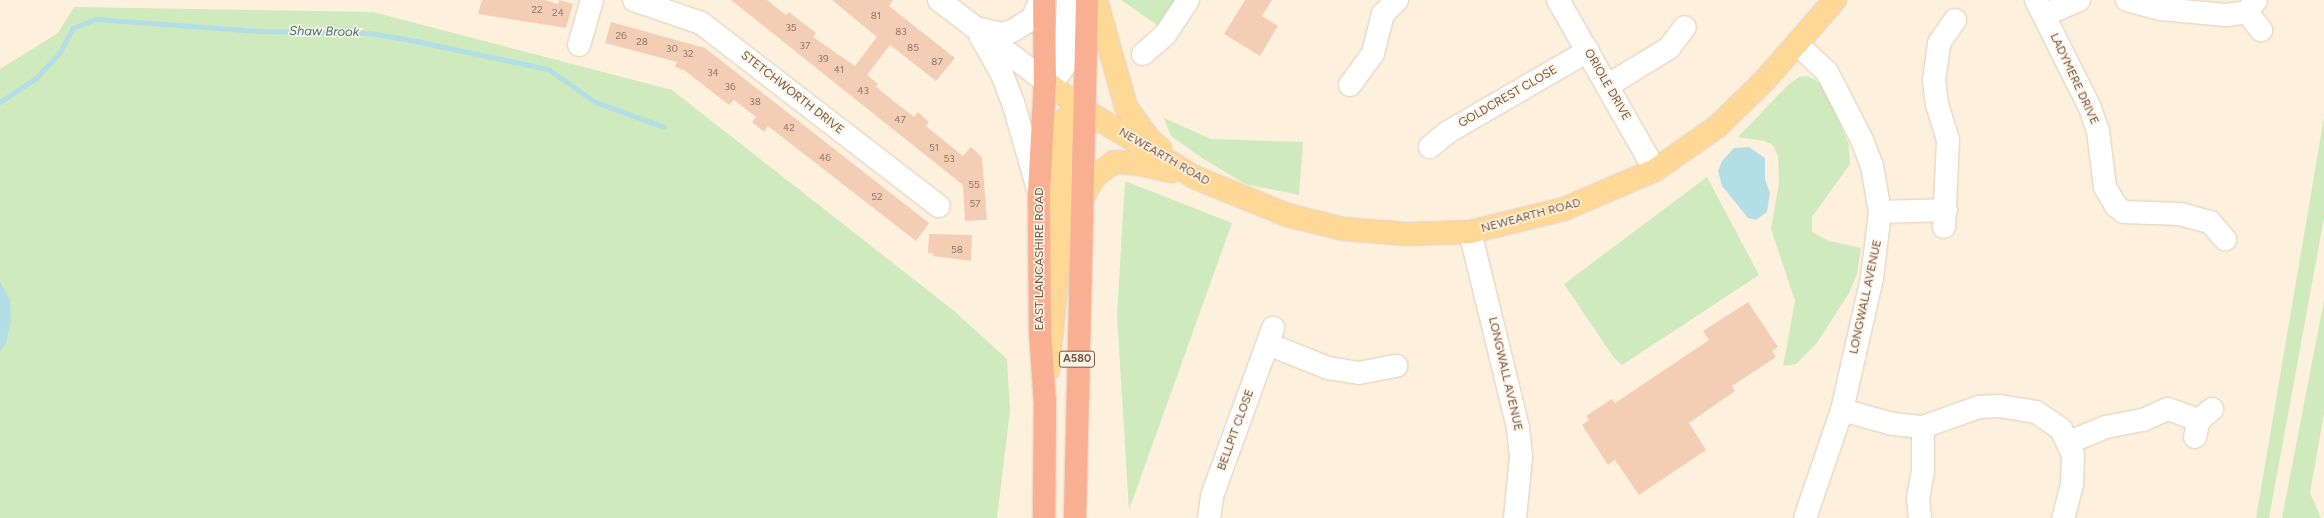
<!DOCTYPE html>
<style>
body{margin:0}
#map{position:relative;width:2324px;height:518px;overflow:hidden;background:#fdf1de;font-family:Figtree,sans-serif}
div>[style]{position:absolute}
[style*='--x']{left:calc(var(--x)*1px);top:calc(var(--y)*1px);width:calc(var(--w)*1px);rotate:calc(var(--a)*1deg)}
.green>*{inset:0;background:#cfeabd}
.water>*{inset:0;background:#b3dee6}
.stream>*{height:5px;margin:-2.5px;padding:0 2.5px;transform-origin:2.5px;border-radius:2.5px;background:#b3dee6}
.building>*{inset:0;background:#f3ceb5}
.roads{filter:drop-shadow(0 0 1px #e0cdba) drop-shadow(0 0 1px #e0cdba)}
.minor>*{height:22px;margin:-11px;padding:0 11px;transform-origin:11px;border-radius:11px;background:#fff}
.major>*{height:22px;margin:-11px;padding:0 11px;transform-origin:11px;border-radius:11px;background:#fed894}
.highway>*{height:22px;margin:-11px;padding:0 11px;transform-origin:11px;border-radius:11px;background:#f9af92}
span{translate:-50% -50%;white-space:nowrap;text-align:center;line-height:1.15;-webkit-text-stroke:3px #fff5e5;paint-order:stroke}
.number-label{font-size:10px;color:#937462}
.number-label span{-webkit-text-stroke-width:0}
.shield-label span{padding:1px 3px;background:#fff5e5;border:1px solid;border-radius:3px;-webkit-text-stroke-width:0}
.shield-label{font-size:11px;color:#735646;font-weight:700}
.street-label{font-size:12px;color:#735646}
.water-label{font-size:13px;color:#3d7480;font-style:italic}
</style>
<div id="map">
<div class="green">
<div style="clip-path:polygon(1121px 0,1181px 0,1163px 29px)"></div>
<div style="clip-path:polygon(74px 7px,373px 12px,672px 90px,953px 310px,1007px 359px,1010px 411px,997px 518px,0 518px,0 69px,58px 33px)"></div>
<div style="clip-path:polygon(1808px 76px,1824px 85px,1849px 145px,1850px 164px,1812px 217px,1812px 232px,1829px 241px,1861px 248px,1857px 274px,1849px 293px,1817px 343px,1796px 364px,1783px 366px,1795px 301px,1771px 229px,1779px 183px,1778px 156px,1773px 145px,1764px 141px,1738px 137px,1788px 85px,1799px 77px)"></div>
<div style="clip-path:polygon(2324px 117px,2324px 218px,2269px 518px,2256px 518px)"></div>
<div style="clip-path:polygon(1164px 118px,1211px 139px,1303px 142px,1299px 195px,1245px 184px,1202px 158px,1171px 136px)"></div>
<div style="clip-path:polygon(1707px 177px,1759px 275px,1622px 365px,1614px 358px,1564px 284px)"></div>
<div style="clip-path:polygon(1125px 181px,1232px 223px,1129px 510px,1117px 316px)"></div>
<div style="clip-path:polygon(2324px 300px,2324px 413px,2310px 493px,2321px 518px,2282px 518px)"></div>
</div>
<div class="water">
<div style="clip-path:polygon(1749px 147px,1765px 158px,1765px 179px,1770px 193px,1767px 212px,1756px 220px,1748px 218px,1722px 186px,1718px 171px,1722px 161px,1734px 148px)"></div>
<div style="clip-path:polygon(0 281px,10px 300px,11px 320px,6px 343px,0 351px)"></div>
</div>
<div class="stream">
<div style="--x:0;--y:102;--w:43;--a:-33.7"></div>
<div style="--x:36;--y:78;--w:35;--a:-47"></div>
<div style="--x:60;--y:52;--w:27;--a:-62"></div>
<div style="--x:73;--y:28;--w:24;--a:-22"></div>
<div style="--x:95;--y:19;--w:163;--a:4.2"></div>
<div style="--x:258;--y:31;--w:111;--a:1"></div>
<div style="--x:369;--y:33;--w:32;--a:9"></div>
<div style="--x:401;--y:38;--w:150;--a:11.9"></div>
<div style="--x:548;--y:69;--w:57;--a:35.1"></div>
<div style="--x:595;--y:102;--w:73;--a:19.9"></div>
</div>
<div class="building">
<div style="clip-path:polygon(482px 0,545px 0,558px 4px,559px 0,573px 4px,566px 28px,478px 14px)"></div>
<div style="clip-path:polygon(731px 0,767px 0,786px 15px,789px 12px,816px 33px,813px 37px,855px 66px,877px 37px,832px 0,893px 0,889px 6px,955px 58px,936px 81px,890px 45px,867px 75px,878px 84px,876px 87px,900px 106px,914px 117px,918px 112px,929px 122px,926px 126px,963px 156px,971px 147px,982px 157px,987px 220px,965px 221px,963px 185px)"></div>
<div style="clip-path:polygon(1245px 0,1272px 0,1262px 16px,1278px 26px,1260px 56px,1224px 34px)"></div>
<div style="clip-path:polygon(611px 22px,705px 48px,929px 223px,916px 241px,768px 126px,764px 132px,752px 122px,756px 117px,734px 100px,729px 105px,684px 70px,675px 67px,677px 62px,605px 43px)"></div>
<div style="clip-path:polygon(929px 234px,972px 235px,971px 261px,933px 256px,933px 253px,928px 253px)"></div>
<div style="clip-path:polygon(1748px 302px,1778px 347px,1772px 351px,1776px 357px,1732px 386px,1735px 391px,1689px 423px,1706px 450px,1639px 495px,1615px 460px,1608px 465px,1582px 425px,1589px 420px,1586px 416px,1612px 399px,1615px 403px,1709px 340px,1703px 331px)"></div>
</div>
<div class="roads">
<div class="minor">
<div style="--x:634;--y:0;--w:71;--a:18.9"></div>
<div style="--x:701;--y:23;--w:300;--a:37.6"></div>
<div style="--x:939;--y:0;--w:133;--a:37.4"></div>
<div style="--x:1045;--y:81;--w:13;--a:-23"></div>
<div style="--x:1057;--y:76;--w:14;--a:-54"></div>
<div style="--x:1065;--y:65;--w:65;--a:-87.4"></div>
<div style="--x:1558;--y:0;--w:196;--a:60.3"></div>
<div style="--x:2036;--y:0;--w:121;--a:63.4"></div>
<div style="--x:2090;--y:108;--w:24;--a:71"></div>
<div style="--x:2098;--y:131;--w:56;--a:82.9"></div>
<div style="--x:2105;--y:187;--w:22;--a:60"></div>
<div style="--x:2116;--y:206;--w:10;--a:37"></div>
<div style="--x:2124;--y:212;--w:56;--a:2"></div>
<div style="--x:2180;--y:214;--w:31;--a:15"></div>
<div style="--x:2210;--y:222;--w:23;--a:49"></div>
<div style="--x:2127;--y:0;--w:35;--a:15"></div>
<div style="--x:2161;--y:9;--w:65;--a:5.3"></div>
<div style="--x:2226;--y:15;--w:21;--a:-8"></div>
<div style="--x:2247;--y:12;--w:15;--a:-53"></div>
<div style="--x:2247;--y:12;--w:23;--a:52"></div>
<div style="--x:2044;--y:15;--w:38;--a:-23"></div>
<div style="--x:980;--y:29;--w:23;--a:13"></div>
<div style="--x:1002;--y:34;--w:10;--a:-17"></div>
<div style="--x:1012;--y:31;--w:23;--a:-31"></div>
<div style="--x:1032;--y:19;--w:21;--a:-65"></div>
<div style="--x:980;--y:35;--w:45;--a:60.6"></div>
<div style="--x:1002;--y:74;--w:30;--a:69"></div>
<div style="--x:1013;--y:102;--w:91;--a:74"></div>
<div style="--x:1797;--y:44;--w:41;--a:43"></div>
<div style="--x:1827;--y:72;--w:76;--a:62.8"></div>
<div style="--x:1862;--y:140;--w:28;--a:69"></div>
<div style="--x:1872;--y:166;--w:47;--a:80.1"></div>
<div style="--x:1880;--y:212;--w:66;--a:96.9"></div>
<div style="--x:1872;--y:278;--w:135;--a:102.8"></div>
<div style="--x:1842;--y:410;--w:114;--a:108.9"></div>
<div style="--x:579;--y:45;--w:47;--a:-73.9"></div>
<div style="--x:1143;--y:54;--w:29;--a:-41"></div>
<div style="--x:1165;--y:35;--w:42;--a:-56.7"></div>
<div style="--x:1350;--y:85;--w:39;--a:-54"></div>
<div style="--x:1373;--y:53;--w:40;--a:-75.6"></div>
<div style="--x:1383;--y:14;--w:20;--a:-45"></div>
<div style="--x:1607;--y:86;--w:73;--a:-31.5"></div>
<div style="--x:1669;--y:48;--w:26;--a:-53"></div>
<div style="--x:1430;--y:147;--w:23;--a:-40"></div>
<div style="--x:1448;--y:132;--w:162;--a:-30.1"></div>
<div style="--x:1880;--y:212;--w:66;--a:-1.7"></div>
<div style="--x:1944;--y:227;--w:87;--a:-87.4"></div>
<div style="--x:1948;--y:140;--w:37;--a:-107"></div>
<div style="--x:1937;--y:105;--w:25;--a:-97"></div>
<div style="--x:1934;--y:80;--w:37;--a:-82"></div>
<div style="--x:1939;--y:43;--w:28;--a:-55"></div>
<div style="--x:1470;--y:232;--w:202;--a:76.2"></div>
<div style="--x:1518;--y:428;--w:29;--a:84"></div>
<div style="--x:1521;--y:457;--w:61;--a:95.6"></div>
<div style="--x:1268;--y:344;--w:65;--a:21.8"></div>
<div style="--x:1328;--y:368;--w:31;--a:9"></div>
<div style="--x:1359;--y:373;--w:38;--a:-11"></div>
<div style="--x:1842;--y:410;--w:53;--a:15.4"></div>
<div style="--x:1893;--y:424;--w:30;--a:6"></div>
<div style="--x:1923;--y:427;--w:59;--a:-19.7"></div>
<div style="--x:1979;--y:407;--w:20;--a:-3"></div>
<div style="--x:1999;--y:406;--w:37;--a:9"></div>
<div style="--x:2036;--y:412;--w:30;--a:34"></div>
<div style="--x:2061;--y:429;--w:29;--a:65"></div>
<div style="--x:2073;--y:455;--w:30;--a:92"></div>
<div style="--x:2072;--y:485;--w:34;--a:105"></div>
<div style="--x:2195;--y:437;--w:17;--a:-77"></div>
<div style="--x:2199;--y:420;--w:17;--a:-40"></div>
<div style="--x:2070;--y:442;--w:39;--a:-23"></div>
<div style="--x:2106;--y:427;--w:38;--a:-11"></div>
<div style="--x:2143;--y:420;--w:27;--a:-24"></div>
<div style="--x:2168;--y:409;--w:33;--a:20"></div>
<div style="--x:1209;--y:518;--w:22;--a:-82"></div>
<div style="--x:1212;--y:496;--w:179;--a:-70"></div>
<div style="--x:1920;--y:518;--w:19;--a:-96"></div>
<div style="--x:1918;--y:499;--w:28;--a:-80"></div>
<div style="--x:1923;--y:471;--w:44;--a:-90"></div>
</div>
<div class="major">
<div style="--x:1096;--y:0;--w:111;--a:74.3"></div>
<div style="--x:1126;--y:107;--w:41;--a:54"></div>
<div style="--x:1150;--y:140;--w:13;--a:39"></div>
<div style="--x:1045;--y:81;--w:49;--a:36.6"></div>
<div style="--x:1084;--y:110;--w:129;--a:31.3"></div>
<div style="--x:1194;--y:177;--w:100;--a:22.2"></div>
<div style="--x:1287;--y:215;--w:59;--a:13.8"></div>
<div style="--x:1344;--y:229;--w:63;--a:4.5"></div>
<div style="--x:1407;--y:234;--w:63;--a:-1.8"></div>
<div style="--x:1470;--y:232;--w:97;--a:-13.7"></div>
<div style="--x:1564;--y:209;--w:99;--a:-23.2"></div>
<div style="--x:1655;--y:170;--w:77;--a:-34.9"></div>
<div style="--x:1718;--y:126;--w:67;--a:-44.4"></div>
<div style="--x:1766;--y:79;--w:105;--a:-48.9"></div>
<div style="--x:1082;--y:199;--w:26;--a:-61"></div>
<div style="--x:1095;--y:176;--w:24;--a:-36"></div>
<div style="--x:1114;--y:162;--w:26;--a:4"></div>
<div style="--x:1140;--y:164;--w:32;--a:13"></div>
<div style="--x:1048;--y:370;--w:115;--a:-84.5"></div>
<div style="--x:1059;--y:256;--w:126;--a:-88.6"></div>
<div style="--x:1062;--y:130;--w:11;--a:-75"></div>
<div style="--x:1065;--y:119;--w:10;--a:-37"></div>
<div style="--x:1073;--y:113;--w:11;--a:-15"></div>
</div>
<div class="highway">
<div style="--x:1044;--y:518;--w:115;--a:-89.5"></div>
<div style="--x:1045;--y:403;--w:74;--a:-93.9"></div>
<div style="--x:1040;--y:329;--w:136;--a:-90.4"></div>
<div style="--x:1039;--y:193;--w:112;--a:-86.9"></div>
<div style="--x:1045;--y:81;--w:81;--a:-90.7"></div>
<div style="--x:1075;--y:518;--w:518;--a:-88.67"></div>
</div>
</div>
<div class="number-label">
<span style="left:537px;top:10px">22</span>
<span style="left:558px;top:13px">24</span>
<span style="left:876px;top:16px">81</span>
<span style="left:791px;top:28px">35</span>
<span style="left:901px;top:32px">83</span>
<span style="left:621px;top:36px">26</span>
<span style="left:642px;top:42px">28</span>
<span style="left:805px;top:46px">37</span>
<span style="left:913px;top:48px">85</span>
<span style="left:672px;top:49px">30</span>
<span style="left:688px;top:54px">32</span>
<span style="left:823px;top:59px">39</span>
<span style="left:937px;top:62px">87</span>
<span style="left:839px;top:70px">41</span>
<span style="left:713px;top:73px">34</span>
<span style="left:730px;top:87px">36</span>
<span style="left:863px;top:91px">43</span>
<span style="left:755px;top:102px">38</span>
<span style="left:900px;top:120px">47</span>
<span style="left:789px;top:128px">42</span>
<span style="left:934px;top:148px">51</span>
<span style="left:825px;top:158px">46</span>
<span style="left:949px;top:159px">53</span>
<span style="left:974px;top:185px">55</span>
<span style="left:877px;top:197px">52</span>
<span style="left:975px;top:204px">57</span>
<span style="left:957px;top:250px">58</span>
</div>
<div class="shield-label">
<span style="left:1077px;top:359px">A580</span>
</div>
<div class="street-label">
<span style="left:2074px;top:79px;rotate:65deg">LADYMERE DRIVE</span>
<span style="left:1607px;top:85px;rotate:60deg">ORIOLE DRIVE</span>
<span style="left:792px;top:93px;rotate:38deg">STETCHWORTH DRIVE</span>
<span style="left:1508px;top:97px;rotate:-30deg">GOLDCREST CLOSE</span>
<span style="left:1164px;top:157px;rotate:30deg">NEWEARTH ROAD</span>
<span style="left:1531px;top:216px;rotate:-15deg">NEWEARTH ROAD</span>
<span style="left:1040px;top:259px;rotate:-90deg">EAST LANCASHIRE ROAD</span>
<span style="left:1866px;top:297px;rotate:-78deg">LONGWALL AVENUE</span>
<span style="left:1505px;top:374px;rotate:77deg">LONGWALL AVENUE</span>
<span style="left:1236px;top:430px;rotate:-70deg">BELLPIT CLOSE</span>
</div>
<div class="water-label">
<span style="left:324px;top:32px;rotate:1deg">Shaw Brook</span>
</div>
</div>
